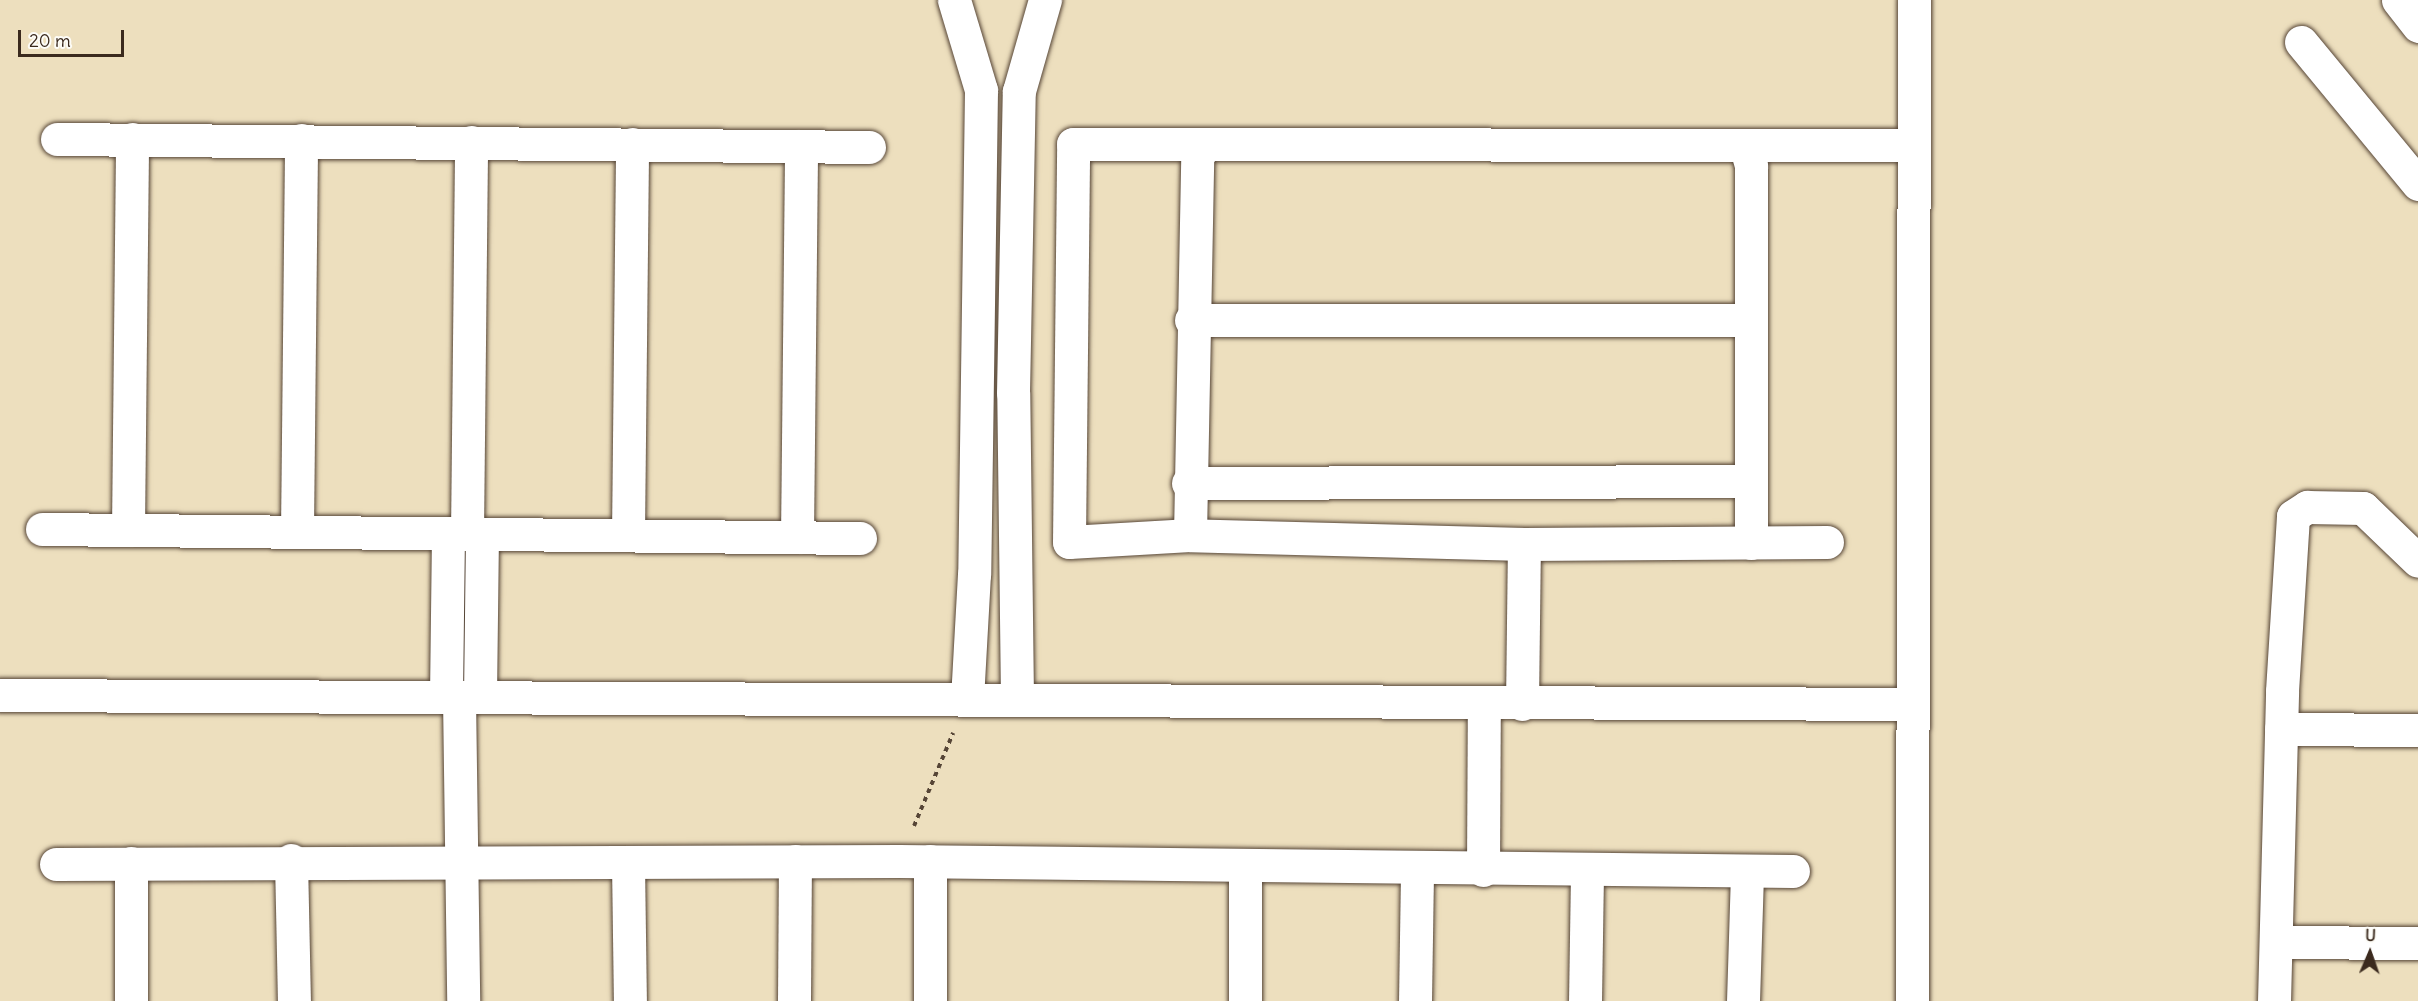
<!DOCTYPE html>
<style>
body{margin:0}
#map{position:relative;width:2418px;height:1001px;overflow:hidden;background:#eddfbe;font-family:Delius,sans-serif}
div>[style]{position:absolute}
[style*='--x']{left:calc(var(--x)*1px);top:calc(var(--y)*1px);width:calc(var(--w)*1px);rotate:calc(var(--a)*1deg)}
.path>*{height:4px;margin-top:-2px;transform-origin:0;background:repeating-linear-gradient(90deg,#564536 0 4.5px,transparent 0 9px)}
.roads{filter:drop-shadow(0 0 2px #564536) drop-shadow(0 0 2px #564536)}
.minor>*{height:33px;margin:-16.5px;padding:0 16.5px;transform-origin:16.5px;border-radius:16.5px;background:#fff}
.major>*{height:33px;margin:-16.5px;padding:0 16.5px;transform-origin:16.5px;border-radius:16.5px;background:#fff}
span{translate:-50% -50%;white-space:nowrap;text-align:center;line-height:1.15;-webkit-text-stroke:4.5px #fdfcf7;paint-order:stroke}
.north{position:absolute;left:2340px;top:923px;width:60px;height:60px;-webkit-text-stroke:4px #fdfcf7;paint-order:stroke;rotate:2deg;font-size:16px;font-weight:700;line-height:24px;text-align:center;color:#3b2a1e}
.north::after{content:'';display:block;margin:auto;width:21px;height:27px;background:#3b2a1e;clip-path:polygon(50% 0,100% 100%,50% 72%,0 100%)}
.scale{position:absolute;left:18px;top:30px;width:106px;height:27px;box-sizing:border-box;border:3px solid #3b2a1e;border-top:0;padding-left:8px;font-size:18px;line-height:21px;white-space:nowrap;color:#3b2a1e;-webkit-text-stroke:4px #fdfcf7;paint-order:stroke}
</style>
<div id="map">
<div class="path">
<div style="--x:914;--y:826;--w:101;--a:-67.2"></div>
</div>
<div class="roads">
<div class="minor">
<div style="--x:954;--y:0;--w:94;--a:73.3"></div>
<div style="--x:981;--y:90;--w:484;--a:90.8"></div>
<div style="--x:974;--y:574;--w:126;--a:93.2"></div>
<div style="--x:2301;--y:42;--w:184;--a:50.5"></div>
<div style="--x:57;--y:139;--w:812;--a:0.56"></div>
<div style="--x:1746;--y:148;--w:19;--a:74"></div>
<div style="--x:1751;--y:166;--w:377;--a:90"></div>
<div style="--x:1191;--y:320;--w:560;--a:0"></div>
<div style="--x:1188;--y:483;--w:563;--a:-0.2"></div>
<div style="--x:42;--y:529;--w:818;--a:0.63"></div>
<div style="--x:128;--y:530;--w:391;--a:-89.4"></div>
<div style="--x:297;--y:531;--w:391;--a:-89.4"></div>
<div style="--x:467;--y:534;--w:392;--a:-89.4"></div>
<div style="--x:628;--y:535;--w:391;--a:-89.4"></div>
<div style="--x:1190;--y:535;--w:381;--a:-88.9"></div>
<div style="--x:1197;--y:154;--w:11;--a:-41"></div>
<div style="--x:797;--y:537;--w:391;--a:-89.4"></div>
<div style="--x:1827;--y:542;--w:303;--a:179.6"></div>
<div style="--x:1524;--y:544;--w:334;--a:-178.5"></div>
<div style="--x:1190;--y:535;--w:121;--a:176.7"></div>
<div style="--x:1069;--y:542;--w:398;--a:-89.4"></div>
<div style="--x:1073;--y:144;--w:841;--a:0.07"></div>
<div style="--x:0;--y:695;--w:1912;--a:0.27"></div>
<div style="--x:446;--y:697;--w:164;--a:-89.3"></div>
<div style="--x:459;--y:697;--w:304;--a:89.2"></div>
<div style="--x:480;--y:697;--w:163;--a:-89.3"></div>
<div style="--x:1017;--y:699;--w:306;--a:-90.7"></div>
<div style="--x:1013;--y:393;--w:302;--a:-88.9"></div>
<div style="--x:1019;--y:91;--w:95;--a:-74.1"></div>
<div style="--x:1522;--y:704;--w:160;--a:-89.3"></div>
<div style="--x:2281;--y:729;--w:137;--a:0.4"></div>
<div style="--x:291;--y:860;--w:141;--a:88.8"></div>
<div style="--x:930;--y:861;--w:140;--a:90"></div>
<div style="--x:131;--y:863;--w:138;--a:90"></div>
<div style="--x:628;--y:863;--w:138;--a:89.2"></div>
<div style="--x:56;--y:864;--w:843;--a:-0.2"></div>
<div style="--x:899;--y:861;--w:894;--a:0.64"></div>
<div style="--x:1483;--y:870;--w:167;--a:-89.7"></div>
<div style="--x:2276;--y:942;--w:142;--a:0.4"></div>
<div style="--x:794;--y:1001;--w:140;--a:-89.6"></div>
<div style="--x:1245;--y:1001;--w:136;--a:-90"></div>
<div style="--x:1415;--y:1001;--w:133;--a:-89.1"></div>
<div style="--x:1585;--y:1001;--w:129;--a:-89.1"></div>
<div style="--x:1743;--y:1001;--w:127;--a:-88.2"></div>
<div style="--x:1912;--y:1001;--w:1001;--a:-89.89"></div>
<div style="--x:2274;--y:1001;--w:310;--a:-88.5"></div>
<div style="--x:2282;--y:691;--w:175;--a:-86.4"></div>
<div style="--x:2293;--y:516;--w:17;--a:-33"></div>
<div style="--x:2307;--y:507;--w:56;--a:1"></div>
<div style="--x:2363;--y:508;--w:76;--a:43.9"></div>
</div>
<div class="major">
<div style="--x:2398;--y:0;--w:33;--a:52"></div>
</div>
</div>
<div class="north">U</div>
<div class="scale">20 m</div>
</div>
